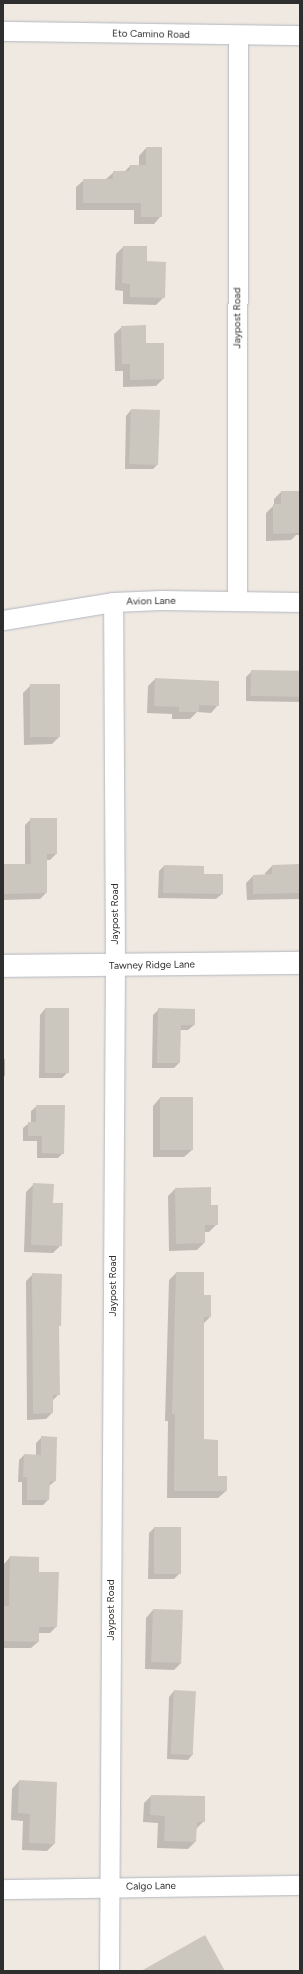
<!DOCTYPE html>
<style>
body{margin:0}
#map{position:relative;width:303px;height:1974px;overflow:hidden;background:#efe9e1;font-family:Figtree,sans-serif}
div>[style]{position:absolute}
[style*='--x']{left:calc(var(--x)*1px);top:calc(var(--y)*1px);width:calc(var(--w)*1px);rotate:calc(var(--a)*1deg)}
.shadow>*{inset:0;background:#0003;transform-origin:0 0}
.building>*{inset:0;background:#cbc7bf;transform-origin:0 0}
.roads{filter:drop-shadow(0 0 1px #b4b7c1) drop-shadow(0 0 1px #b4b7c1)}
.minor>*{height:19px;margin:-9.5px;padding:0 9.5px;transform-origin:9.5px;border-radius:9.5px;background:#fff}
.tertiary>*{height:22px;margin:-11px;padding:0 11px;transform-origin:11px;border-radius:11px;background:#fff}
span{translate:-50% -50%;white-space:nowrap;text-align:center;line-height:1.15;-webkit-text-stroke:3px #fff;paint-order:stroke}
.street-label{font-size:10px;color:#2e2e2e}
.frame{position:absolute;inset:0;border:4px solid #2e2e2e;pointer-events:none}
</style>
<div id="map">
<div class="shadow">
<div style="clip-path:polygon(146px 148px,161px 216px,154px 224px,134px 224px,134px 210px,76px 210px,76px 187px,84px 180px,106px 179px,114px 172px,124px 172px,130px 166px,139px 166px,139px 156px)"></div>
<div style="clip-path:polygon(123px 247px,146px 262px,164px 297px,156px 305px,123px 304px,123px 291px,115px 290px,116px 254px)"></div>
<div style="clip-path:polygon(122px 327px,145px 344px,163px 379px,156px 386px,123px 387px,123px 371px,115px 371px,114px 334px)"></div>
<div style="clip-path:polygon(131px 410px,158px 464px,153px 469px,125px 469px,126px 416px)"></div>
<div style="clip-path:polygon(281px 492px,300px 492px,300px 535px,296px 535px,291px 540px,266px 541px,266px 513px,274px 505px,274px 499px)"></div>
<div style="clip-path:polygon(252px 671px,300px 672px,300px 702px,246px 701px,246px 677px)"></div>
<div style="clip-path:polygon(155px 679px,218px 682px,218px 705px,211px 713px,197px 712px,190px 719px,172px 719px,172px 714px,147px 713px,148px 686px)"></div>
<div style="clip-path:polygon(30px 686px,59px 737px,52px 744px,24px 745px,23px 693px)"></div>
<div style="clip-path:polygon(31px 819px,56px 854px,50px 860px,46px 860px,46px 893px,40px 899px,3px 900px,3px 865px,25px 865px,25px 825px)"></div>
<div style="clip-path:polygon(300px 865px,300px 899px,247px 900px,246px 883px,253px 876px,265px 875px,265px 873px,272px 866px)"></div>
<div style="clip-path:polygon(164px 866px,222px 894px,216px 899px,158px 898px,159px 871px)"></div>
<div style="clip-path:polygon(45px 1009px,67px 1073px,62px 1078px,39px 1078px,40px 1015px)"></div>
<div style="clip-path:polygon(159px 1009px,194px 1025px,188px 1030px,180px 1030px,179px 1063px,174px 1068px,152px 1068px,153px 1015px)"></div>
<div style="left:3px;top:1059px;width:2px;height:17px"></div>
<div style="clip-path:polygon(160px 1098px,192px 1150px,184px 1157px,153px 1157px,153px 1106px)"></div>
<div style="clip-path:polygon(37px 1106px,63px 1153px,58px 1158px,37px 1158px,37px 1141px,23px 1141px,23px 1128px,29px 1123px,31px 1123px,31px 1111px)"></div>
<div style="clip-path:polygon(34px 1184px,52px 1204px,61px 1245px,53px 1253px,24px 1252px,26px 1192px)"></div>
<div style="clip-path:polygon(175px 1189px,210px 1206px,217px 1224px,209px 1232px,204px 1232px,204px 1243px,197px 1250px,169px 1251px,168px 1196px)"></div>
<div style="clip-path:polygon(176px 1273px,203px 1296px,210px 1317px,203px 1324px,203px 1440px,217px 1477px,226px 1491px,218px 1498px,167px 1498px,168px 1421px,165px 1421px,169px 1280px)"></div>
<div style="clip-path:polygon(33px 1274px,58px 1327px,59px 1394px,52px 1401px,52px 1413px,46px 1419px,27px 1420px,26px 1281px)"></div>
<div style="clip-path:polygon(42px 1437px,55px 1481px,49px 1486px,48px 1500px,43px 1505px,22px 1505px,22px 1482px,18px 1482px,19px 1460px,24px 1455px,36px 1455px,36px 1443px)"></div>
<div style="clip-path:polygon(154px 1528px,179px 1574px,174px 1579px,148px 1579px,149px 1533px)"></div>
<div style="clip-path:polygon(10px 1557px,38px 1573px,56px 1627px,50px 1633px,38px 1633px,38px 1642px,31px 1648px,3px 1648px,4px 1564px)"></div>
<div style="clip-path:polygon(153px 1610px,181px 1663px,174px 1670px,145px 1669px,146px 1618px)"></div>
<div style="clip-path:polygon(174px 1691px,193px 1754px,188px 1760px,167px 1759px,169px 1697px)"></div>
<div style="clip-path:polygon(19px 1781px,54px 1844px,47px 1851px,22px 1850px,23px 1821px,11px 1820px,12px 1789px)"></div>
<div style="clip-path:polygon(151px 1796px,204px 1821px,196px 1829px,195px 1842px,188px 1849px,157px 1848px,158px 1823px,143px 1822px,144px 1803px)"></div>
</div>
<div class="building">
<div style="clip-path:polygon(146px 147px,162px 147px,162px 217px,141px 217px,141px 203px,83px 203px,83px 179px,113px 179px,113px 171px,130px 171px,130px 165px,146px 165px)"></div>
<div style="clip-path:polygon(123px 246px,147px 246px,147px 261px,166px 262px,165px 298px,130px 297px,130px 284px,122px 283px)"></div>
<div style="clip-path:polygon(146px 325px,146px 343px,164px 343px,164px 379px,130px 380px,130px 364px,122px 364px,121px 326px)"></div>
<div style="left:131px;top:409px;width:29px;height:55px;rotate:2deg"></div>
<div style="clip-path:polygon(281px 491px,300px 491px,300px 533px,273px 534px,273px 504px,281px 504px)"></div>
<div style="left:251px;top:670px;width:49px;height:26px;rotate:1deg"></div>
<div style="clip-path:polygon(155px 678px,219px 681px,219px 706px,199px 705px,199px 712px,179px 712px,179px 707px,154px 706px)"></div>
<div style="left:60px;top:684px;width:53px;height:30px;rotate:90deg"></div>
<div style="clip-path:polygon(30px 818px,57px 818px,57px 854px,47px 854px,47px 893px,3px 894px,3px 864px,31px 864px)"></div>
<div style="clip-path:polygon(300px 864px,300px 893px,253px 894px,253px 875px,272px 874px,272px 865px)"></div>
<div style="clip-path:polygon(164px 865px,204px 866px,204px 874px,223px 874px,223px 894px,163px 893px)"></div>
<div style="left:45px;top:1008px;width:24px;height:65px"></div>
<div style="clip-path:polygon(158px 1008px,195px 1009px,195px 1025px,181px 1025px,180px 1063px,157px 1063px)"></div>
<div style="left:160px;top:1097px;width:33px;height:53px"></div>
<div style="clip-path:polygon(36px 1105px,65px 1105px,64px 1154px,42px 1153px,42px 1136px,28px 1136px,28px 1122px,36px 1122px)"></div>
<div style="clip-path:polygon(33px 1183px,54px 1184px,53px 1203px,63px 1203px,62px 1246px,31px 1245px)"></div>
<div style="clip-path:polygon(211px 1187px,211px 1205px,218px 1205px,218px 1225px,205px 1225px,205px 1243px,176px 1244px,175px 1188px)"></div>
<div style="clip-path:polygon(176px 1272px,204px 1272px,204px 1295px,211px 1295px,211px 1317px,204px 1317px,204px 1439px,218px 1440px,218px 1476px,227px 1476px,227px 1491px,174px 1491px,175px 1414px,172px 1414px)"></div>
<div style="clip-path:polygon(32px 1273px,62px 1274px,61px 1326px,59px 1326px,60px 1395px,53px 1395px,53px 1413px,33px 1414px)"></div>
<div style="clip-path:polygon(41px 1436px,57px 1437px,56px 1481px,50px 1481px,49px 1500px,27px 1500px,27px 1477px,23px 1477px,24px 1454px,41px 1455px)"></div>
<div style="left:154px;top:1527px;width:27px;height:47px"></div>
<div style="clip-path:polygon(10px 1556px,39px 1557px,39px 1572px,59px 1572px,57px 1627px,39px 1627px,39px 1642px,3px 1641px,3px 1606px,9px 1606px)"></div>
<div style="left:153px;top:1609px;width:30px;height:53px;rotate:2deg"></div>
<div style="left:174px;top:1690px;width:22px;height:64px;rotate:3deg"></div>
<div style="clip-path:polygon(19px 1780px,57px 1782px,55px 1844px,29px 1843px,30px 1814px,18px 1813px)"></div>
<div style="clip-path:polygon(151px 1795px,205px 1796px,205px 1822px,197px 1822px,196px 1842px,164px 1841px,165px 1816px,150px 1815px)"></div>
<div style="clip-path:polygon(205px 1935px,225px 1971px,141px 1971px)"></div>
</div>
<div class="roads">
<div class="minor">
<div style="--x:3;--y:31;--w:297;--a:0.8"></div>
<div style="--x:237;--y:601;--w:566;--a:-89.9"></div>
<div style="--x:3;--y:620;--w:111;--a:-9.3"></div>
<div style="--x:113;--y:602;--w:48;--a:-2.4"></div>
<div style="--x:161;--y:600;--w:139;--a:0.8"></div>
<div style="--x:3;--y:1889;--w:297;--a:-0.8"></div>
<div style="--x:109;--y:1971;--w:1006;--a:-89.66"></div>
<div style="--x:115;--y:965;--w:363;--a:-90.3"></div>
</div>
<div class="tertiary">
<div style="--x:3;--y:966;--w:297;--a:-0.6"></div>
</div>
</div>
<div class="street-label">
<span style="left:151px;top:34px;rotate:1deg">Eto Camino Road</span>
<span style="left:237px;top:318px;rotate:-90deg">Jaypost Road</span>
<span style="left:151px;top:601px;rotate:-1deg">Avion Lane</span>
<span style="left:115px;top:914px;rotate:-90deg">Jaypost Road</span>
<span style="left:152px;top:965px;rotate:-1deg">Tawney Ridge Lane</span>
<span style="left:113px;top:1286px;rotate:-90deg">Jaypost Road</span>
<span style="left:111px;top:1610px;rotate:-90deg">Jaypost Road</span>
<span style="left:151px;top:1886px;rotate:-1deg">Calgo Lane</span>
</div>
<div class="frame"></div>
</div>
